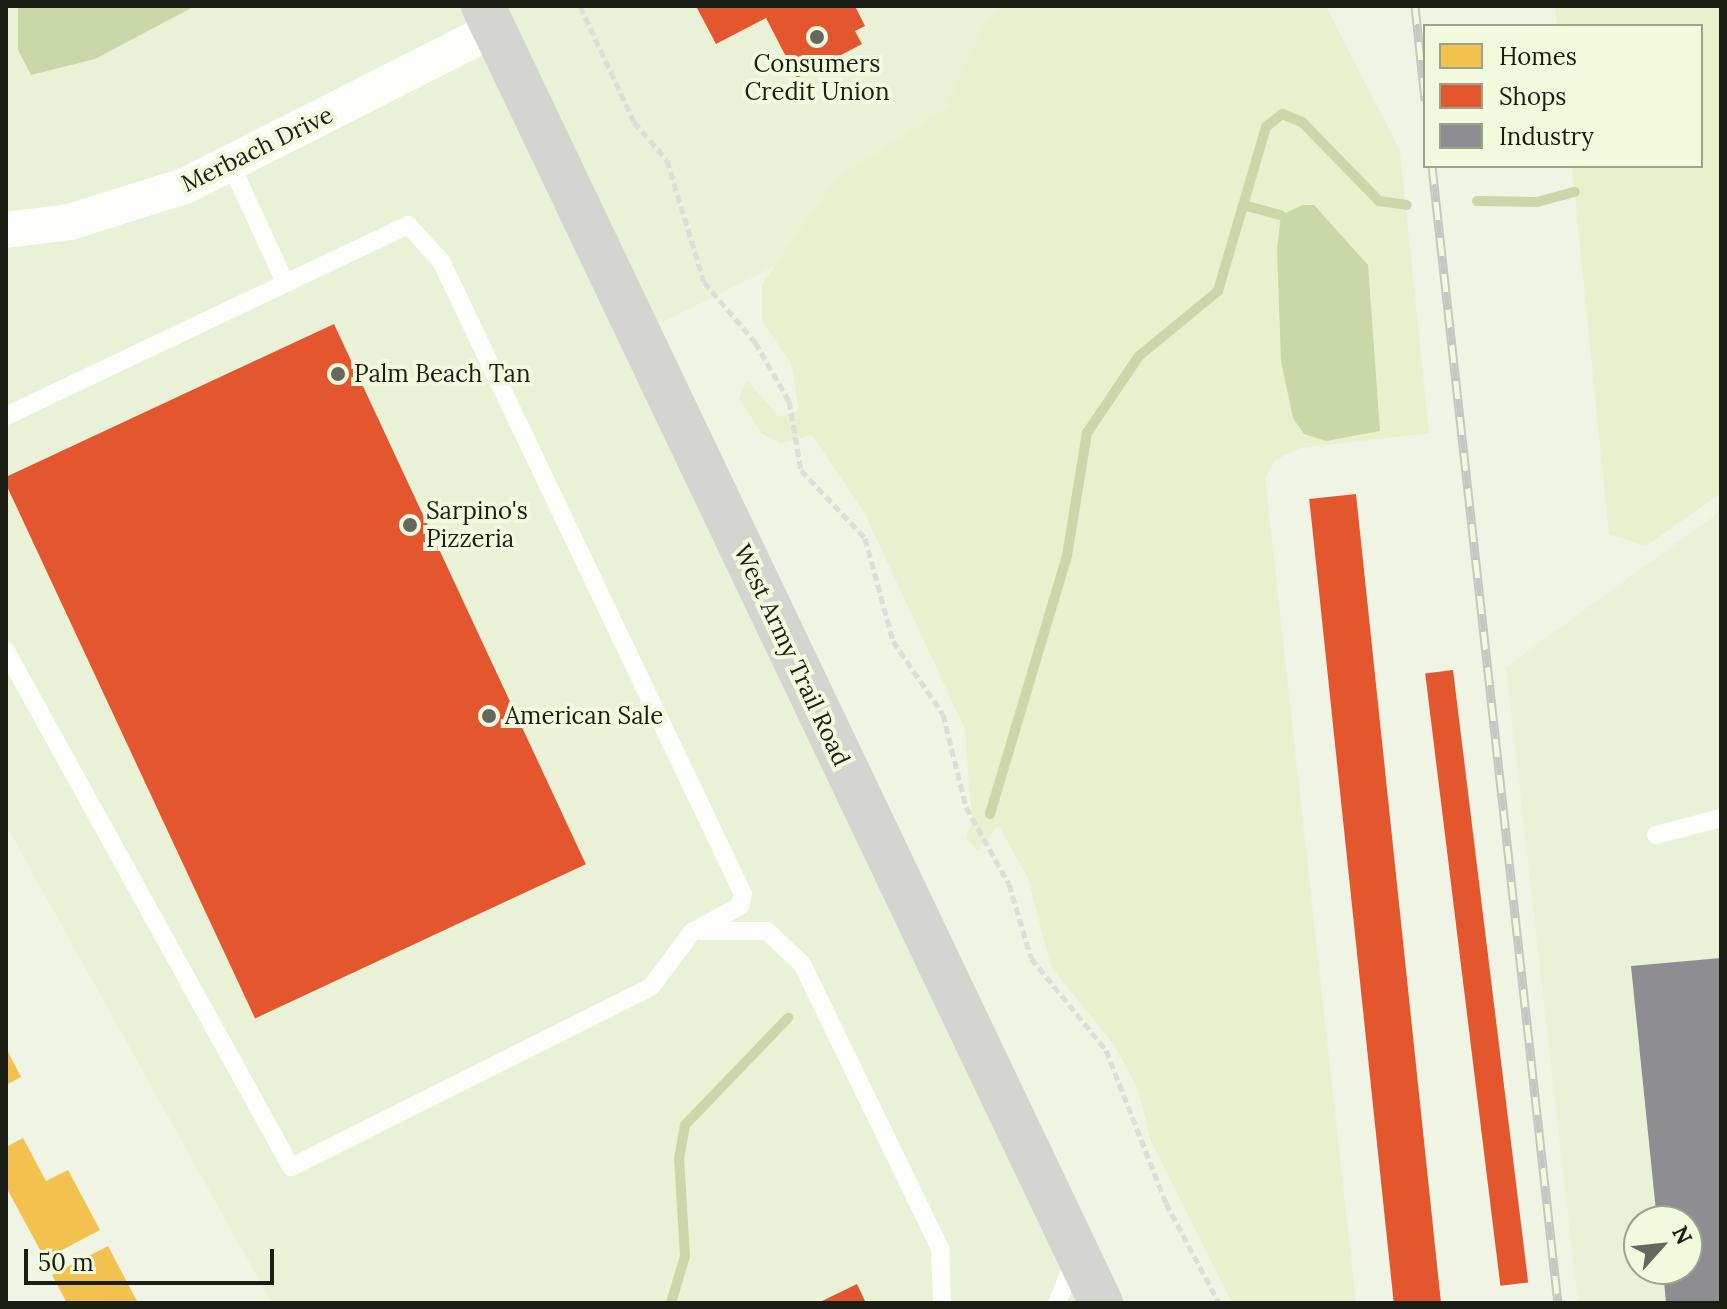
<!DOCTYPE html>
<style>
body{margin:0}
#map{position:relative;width:1727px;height:1309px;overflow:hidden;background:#eff4e4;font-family:Lora,serif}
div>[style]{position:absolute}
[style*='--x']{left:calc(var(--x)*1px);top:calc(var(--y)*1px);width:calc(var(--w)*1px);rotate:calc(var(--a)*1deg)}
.built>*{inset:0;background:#e9f1d6}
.green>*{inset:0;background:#e7f1ce}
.water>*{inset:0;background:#cad7a8}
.homes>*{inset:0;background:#f2c14e}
.shops>*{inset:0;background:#e4572e;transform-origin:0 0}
.industry>*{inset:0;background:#8d8d92}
.stream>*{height:10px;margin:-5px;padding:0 5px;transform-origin:5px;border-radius:5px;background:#cad7a8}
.path>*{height:5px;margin-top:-2.5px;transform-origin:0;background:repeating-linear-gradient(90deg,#dcded9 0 8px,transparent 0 12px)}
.service>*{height:18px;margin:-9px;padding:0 9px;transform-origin:9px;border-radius:9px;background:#fdfdfb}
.minor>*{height:36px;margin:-18px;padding:0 18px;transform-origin:18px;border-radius:18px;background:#fdfdfb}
.secondary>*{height:44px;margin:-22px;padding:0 22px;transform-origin:22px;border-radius:22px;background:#d4d5d0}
.rail>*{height:9px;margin-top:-4.5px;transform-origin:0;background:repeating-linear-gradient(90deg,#f2fade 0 18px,#c5c7c2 0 36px);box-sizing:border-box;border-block:2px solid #c5c7c2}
.dots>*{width:22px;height:22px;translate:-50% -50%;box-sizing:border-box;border:4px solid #f2fade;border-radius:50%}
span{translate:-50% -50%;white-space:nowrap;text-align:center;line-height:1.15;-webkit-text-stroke:8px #f2fade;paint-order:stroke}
.poi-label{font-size:24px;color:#1b1e14}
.left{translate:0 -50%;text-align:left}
.street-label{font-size:24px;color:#1b1e14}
.frame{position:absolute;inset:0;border:8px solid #1b1e14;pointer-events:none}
.legend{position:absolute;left:1423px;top:24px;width:280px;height:144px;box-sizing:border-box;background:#f2fade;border:2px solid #9ca28d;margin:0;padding:10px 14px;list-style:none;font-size:24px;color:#1b1e14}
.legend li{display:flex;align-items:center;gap:16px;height:40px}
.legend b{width:40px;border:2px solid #9ca28d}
.north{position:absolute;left:1623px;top:1205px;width:80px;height:80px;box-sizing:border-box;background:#f2fade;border:2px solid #9ca28d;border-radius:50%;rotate:63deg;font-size:22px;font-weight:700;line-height:32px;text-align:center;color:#1b1e14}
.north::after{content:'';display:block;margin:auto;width:28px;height:36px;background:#65695d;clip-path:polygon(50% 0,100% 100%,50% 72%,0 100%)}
.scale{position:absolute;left:24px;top:1249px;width:250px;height:36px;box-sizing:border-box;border:4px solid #1b1e14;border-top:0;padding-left:10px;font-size:24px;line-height:28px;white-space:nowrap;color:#1b1e14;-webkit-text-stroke:6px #f2fade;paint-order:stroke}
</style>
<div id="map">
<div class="built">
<div style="clip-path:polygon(6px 6px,462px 6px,470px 23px,164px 175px,62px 206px,6px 210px)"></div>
<div style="clip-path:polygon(499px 6px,1299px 6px,655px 326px)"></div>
<div style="clip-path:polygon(488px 51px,1088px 1303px,272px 1303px,6px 825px,6px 242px,61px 239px,189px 204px)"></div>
<div style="clip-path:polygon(evenodd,1721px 511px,1721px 1303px,1578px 1303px,1506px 667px,1721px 511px,1639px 1221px,1687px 1221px,1687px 1269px,1639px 1269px,1639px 1221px)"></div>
</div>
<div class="green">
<div style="clip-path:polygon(1002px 6px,1326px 6px,1400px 151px,1429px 433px,1300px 448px,1275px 460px,1265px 478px,1356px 1303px,1232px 1303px,1151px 1141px,1138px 1089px,1113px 1043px,1051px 967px,1028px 878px,998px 825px,978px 851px,966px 838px,972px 823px,965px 729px,864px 512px,812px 435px,781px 443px,762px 434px,739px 398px,747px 380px,779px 417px,799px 410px,791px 363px,762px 321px,762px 284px,837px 178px,946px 109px,984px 26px)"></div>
<div style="clip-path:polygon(1555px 6px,1721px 6px,1721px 493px,1646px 546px,1609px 534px,1572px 166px,1701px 166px,1701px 26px,1557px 26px)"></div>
</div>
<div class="water">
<div style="clip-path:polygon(18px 6px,195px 6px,95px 59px,31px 75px,18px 50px)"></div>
<div style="clip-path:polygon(1303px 205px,1314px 205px,1368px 265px,1380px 431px,1326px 441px,1304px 434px,1293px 418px,1281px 361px,1277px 249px,1281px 215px)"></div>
</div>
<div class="homes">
<div style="clip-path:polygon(6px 1048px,21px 1077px,6px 1085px)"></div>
<div style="clip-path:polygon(23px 1138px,46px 1181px,68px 1170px,100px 1230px,45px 1259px,6px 1187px,6px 1147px)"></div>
<div style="clip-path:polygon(108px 1246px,138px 1303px,67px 1303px,52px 1275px)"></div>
</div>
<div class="shops">
<div style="clip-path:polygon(696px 6px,855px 6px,865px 26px,855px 31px,862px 44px,797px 78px,766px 18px,716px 44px)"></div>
<div style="left:334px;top:324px;width:596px;height:365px;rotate:65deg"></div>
<div style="left:1356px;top:494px;width:814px;height:47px;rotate:84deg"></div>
<div style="left:1453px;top:670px;width:617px;height:28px;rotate:83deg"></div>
<div style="clip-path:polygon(857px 1284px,866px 1303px,818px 1303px)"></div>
</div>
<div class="industry">
<div style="clip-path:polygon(1721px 958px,1721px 1303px,1666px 1303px,1663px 1269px,1687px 1269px,1687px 1221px,1657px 1221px,1631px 966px)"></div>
</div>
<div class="stream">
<div style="--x:1477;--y:201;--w:60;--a:1"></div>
<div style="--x:1537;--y:202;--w:39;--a:-15"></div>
<div style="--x:1243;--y:205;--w:39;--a:15"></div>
<div style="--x:990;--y:814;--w:269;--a:-73.4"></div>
<div style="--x:1067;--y:556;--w:125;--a:-80.8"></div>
<div style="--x:1087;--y:433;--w:93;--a:-56"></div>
<div style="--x:1139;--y:356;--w:102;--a:-39.4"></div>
<div style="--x:1218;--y:291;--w:171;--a:-73.7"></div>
<div style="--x:1266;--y:127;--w:21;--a:-39"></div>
<div style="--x:1282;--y:114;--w:22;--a:22"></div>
<div style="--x:1302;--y:122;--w:110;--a:45.7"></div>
<div style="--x:1379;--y:201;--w:28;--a:8"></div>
<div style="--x:671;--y:1303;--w:49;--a:-73.4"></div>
<div style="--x:685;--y:1256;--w:97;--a:-93.5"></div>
<div style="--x:679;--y:1159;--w:35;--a:-80"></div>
<div style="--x:685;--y:1125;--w:149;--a:-46.1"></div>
</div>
<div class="path">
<div style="--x:580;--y:6;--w:128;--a:65"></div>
<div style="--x:634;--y:122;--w:50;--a:49"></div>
<div style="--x:667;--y:160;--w:127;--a:73.1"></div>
<div style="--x:704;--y:282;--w:79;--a:49.6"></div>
<div style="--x:755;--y:342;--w:68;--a:60"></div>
<div style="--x:789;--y:401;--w:70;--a:80.1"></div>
<div style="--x:801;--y:470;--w:93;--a:46.7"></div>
<div style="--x:865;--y:538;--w:107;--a:74.8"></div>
<div style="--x:893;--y:641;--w:88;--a:55.6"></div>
<div style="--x:943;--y:714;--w:96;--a:76.1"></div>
<div style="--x:966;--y:807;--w:88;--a:60.8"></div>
<div style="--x:1009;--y:884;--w:77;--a:73.4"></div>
<div style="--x:1031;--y:958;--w:119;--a:50.8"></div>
<div style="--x:1106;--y:1050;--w:164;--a:68.6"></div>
<div style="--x:1166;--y:1203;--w:113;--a:62.1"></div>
</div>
<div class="service">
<div style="--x:230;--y:163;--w:131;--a:65.2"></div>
<div style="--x:6;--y:416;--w:445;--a:-25.4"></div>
<div style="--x:408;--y:225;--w:49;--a:47.5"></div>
<div style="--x:441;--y:261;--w:701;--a:64.49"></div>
<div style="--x:743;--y:894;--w:12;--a:104"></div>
<div style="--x:740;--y:906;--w:55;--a:151.6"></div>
<div style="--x:692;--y:932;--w:69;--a:126.7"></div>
<div style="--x:651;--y:987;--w:402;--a:153.4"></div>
<div style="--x:291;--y:1167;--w:589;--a:-118.91"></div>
<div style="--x:1656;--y:835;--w:67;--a:-14.7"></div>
<div style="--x:701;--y:931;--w:66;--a:0"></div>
<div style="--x:767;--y:931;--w:48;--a:43.3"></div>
<div style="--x:802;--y:964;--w:316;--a:64.1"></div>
<div style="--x:940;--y:1248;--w:55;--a:87.9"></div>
<div style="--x:1057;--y:1303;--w:44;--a:-67.5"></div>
</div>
<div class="minor">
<div style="--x:6;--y:230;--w:64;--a:-7.1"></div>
<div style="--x:70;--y:222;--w:123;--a:-17.5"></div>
<div style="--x:187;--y:185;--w:344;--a:-26.9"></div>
</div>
<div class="secondary">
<div style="--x:483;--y:6;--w:1437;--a:64.52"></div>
</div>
<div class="rail">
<div style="--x:1415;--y:6;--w:95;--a:83.9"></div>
<div style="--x:1432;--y:166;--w:1144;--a:83.68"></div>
</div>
<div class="dots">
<div style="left:817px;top:37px;background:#65695d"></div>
<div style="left:338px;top:374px;background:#65695d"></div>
<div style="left:410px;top:525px;background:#65695d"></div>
<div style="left:489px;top:716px;background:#65695d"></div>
</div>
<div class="poi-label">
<span style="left:817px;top:78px">Consumers<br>Credit Union</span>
<span class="left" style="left:354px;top:374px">Palm Beach Tan</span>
<span class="left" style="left:426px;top:525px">Sarpino's<br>Pizzeria</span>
<span class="left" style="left:505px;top:716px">American Sale</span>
</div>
<div class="street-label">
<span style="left:257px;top:149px;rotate:-26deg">Merbach Drive</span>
<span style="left:792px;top:655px;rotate:65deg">West Army Trail Road</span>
</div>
<div class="frame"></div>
<ul class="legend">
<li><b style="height:22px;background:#f2c14e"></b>Homes</li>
<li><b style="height:22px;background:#e4572e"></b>Shops</li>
<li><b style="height:22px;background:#8d8d92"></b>Industry</li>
</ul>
<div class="north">N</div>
<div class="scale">50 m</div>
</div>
